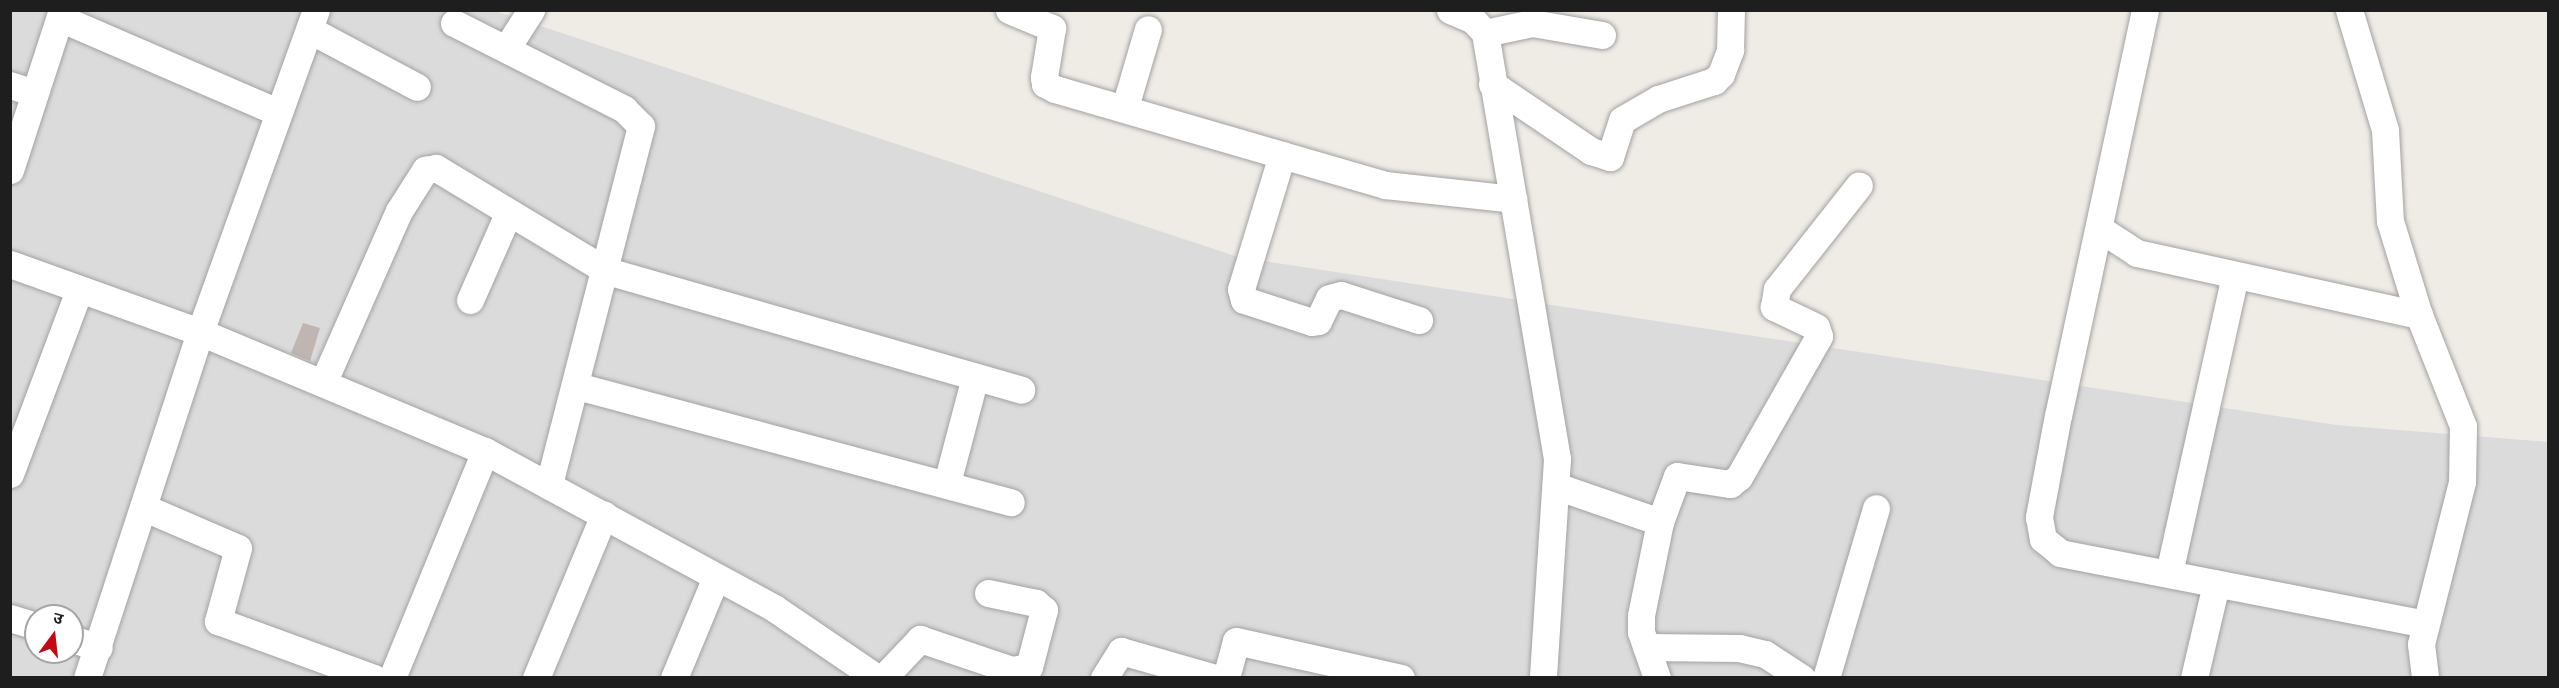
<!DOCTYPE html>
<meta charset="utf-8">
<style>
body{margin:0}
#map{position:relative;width:2559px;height:688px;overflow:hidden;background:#efebe5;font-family:Arial,"Noto Sans Devanagari",sans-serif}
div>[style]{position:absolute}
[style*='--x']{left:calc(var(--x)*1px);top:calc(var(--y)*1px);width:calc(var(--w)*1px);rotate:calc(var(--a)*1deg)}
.residential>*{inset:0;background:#dcdbdb}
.building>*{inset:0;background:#bfb6b1}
.roads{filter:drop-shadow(0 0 2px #a2a2a2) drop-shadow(0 0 2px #a2a2a2)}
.minor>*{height:27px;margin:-13.5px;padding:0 13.5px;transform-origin:13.5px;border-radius:13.5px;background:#fff}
span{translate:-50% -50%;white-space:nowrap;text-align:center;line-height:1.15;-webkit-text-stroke:6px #fff;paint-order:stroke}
.frame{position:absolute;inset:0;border:12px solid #1e1e1e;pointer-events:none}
.north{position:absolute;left:24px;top:604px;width:60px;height:60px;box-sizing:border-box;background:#fff;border:2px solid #a5a5a5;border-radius:50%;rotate:15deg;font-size:16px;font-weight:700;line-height:24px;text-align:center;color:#1e1e1e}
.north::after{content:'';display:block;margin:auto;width:21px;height:27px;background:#c50812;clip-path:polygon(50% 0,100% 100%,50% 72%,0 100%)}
</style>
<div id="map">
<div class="residential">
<div style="clip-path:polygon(evenodd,10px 11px,495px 11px,1238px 257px,2336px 425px,2548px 442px,2548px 677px,11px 677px,10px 11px,36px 616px,72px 616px,72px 652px,36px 652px,36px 616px)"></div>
</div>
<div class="building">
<div style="clip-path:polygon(303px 323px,320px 328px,310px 361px,291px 353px)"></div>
</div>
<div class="roads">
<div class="minor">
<div style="--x:1009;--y:10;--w:47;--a:22.7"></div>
<div style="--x:1052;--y:28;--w:50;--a:99.3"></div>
<div style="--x:1044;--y:77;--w:7;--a:82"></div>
<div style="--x:1045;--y:84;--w:11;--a:27"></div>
<div style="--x:1055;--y:89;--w:344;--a:16.2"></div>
<div style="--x:1385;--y:185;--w:129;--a:6.2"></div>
<div style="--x:1450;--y:10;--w:25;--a:23"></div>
<div style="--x:1473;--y:20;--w:18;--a:47"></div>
<div style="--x:1485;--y:33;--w:432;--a:80.4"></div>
<div style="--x:1557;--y:459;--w:219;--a:93.7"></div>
<div style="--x:2145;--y:10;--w:414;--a:102.1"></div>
<div style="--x:2058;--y:415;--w:104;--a:100.6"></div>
<div style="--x:2039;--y:517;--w:22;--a:80"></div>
<div style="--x:2043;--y:539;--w:22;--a:39"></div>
<div style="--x:2060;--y:553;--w:371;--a:11"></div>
<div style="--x:2349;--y:10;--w:125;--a:73.3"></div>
<div style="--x:2385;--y:130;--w:91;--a:86.9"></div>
<div style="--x:2390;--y:221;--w:98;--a:72.9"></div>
<div style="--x:2419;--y:315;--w:119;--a:68.4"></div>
<div style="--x:2463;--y:426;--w:56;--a:91"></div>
<div style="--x:2462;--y:482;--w:167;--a:104.2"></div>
<div style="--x:2421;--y:644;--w:34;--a:83"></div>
<div style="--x:60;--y:18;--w:236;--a:23.4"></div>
<div style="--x:454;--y:23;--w:191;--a:26.8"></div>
<div style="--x:624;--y:109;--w:24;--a:45"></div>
<div style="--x:641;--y:126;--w:371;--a:104.4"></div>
<div style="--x:310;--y:30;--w:121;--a:28"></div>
<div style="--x:1485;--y:33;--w:48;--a:-12"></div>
<div style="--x:1532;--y:23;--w:71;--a:9.7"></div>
<div style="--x:508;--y:46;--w:43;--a:-57.4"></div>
<div style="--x:1492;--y:84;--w:120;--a:34.1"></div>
<div style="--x:1591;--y:151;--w:20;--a:18"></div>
<div style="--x:1610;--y:157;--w:39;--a:-72"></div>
<div style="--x:1622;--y:120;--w:42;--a:-30.3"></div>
<div style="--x:1658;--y:99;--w:59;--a:-17.8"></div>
<div style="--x:1714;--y:81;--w:10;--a:-45"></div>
<div style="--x:1721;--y:74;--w:26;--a:-69"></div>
<div style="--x:1730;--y:50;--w:40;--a:-88.6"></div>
<div style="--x:10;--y:85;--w:25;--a:18"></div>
<div style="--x:1125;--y:107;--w:81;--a:-73.6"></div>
<div style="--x:1282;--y:155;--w:140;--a:107"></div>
<div style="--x:1241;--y:289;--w:11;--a:75"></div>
<div style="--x:1244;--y:300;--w:71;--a:17.9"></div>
<div style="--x:1312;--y:322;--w:6;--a:-9"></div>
<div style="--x:1318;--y:321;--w:25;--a:-64"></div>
<div style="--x:1329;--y:298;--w:12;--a:-14"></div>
<div style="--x:1341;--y:295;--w:82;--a:17.8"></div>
<div style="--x:10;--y:170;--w:168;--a:-72"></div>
<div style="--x:2100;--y:229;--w:44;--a:33"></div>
<div style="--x:2137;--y:253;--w:289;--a:12.4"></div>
<div style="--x:10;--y:264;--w:202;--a:19.7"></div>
<div style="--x:200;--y:332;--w:309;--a:22.7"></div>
<div style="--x:485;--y:451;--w:329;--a:28.5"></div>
<div style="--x:774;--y:608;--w:125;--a:34.2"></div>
<div style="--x:470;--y:300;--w:94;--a:-66.2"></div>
<div style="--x:323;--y:383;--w:188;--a:-66.2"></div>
<div style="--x:399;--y:211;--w:49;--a:-57.6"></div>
<div style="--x:425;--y:170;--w:11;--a:-10"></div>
<div style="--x:436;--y:168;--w:200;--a:31.1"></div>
<div style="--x:607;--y:271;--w:431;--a:16"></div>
<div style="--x:577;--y:386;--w:449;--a:15"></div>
<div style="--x:10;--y:474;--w:197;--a:-69.4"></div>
<div style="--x:947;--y:483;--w:110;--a:-75.2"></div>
<div style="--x:1556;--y:486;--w:110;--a:19.1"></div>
<div style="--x:1660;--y:522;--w:95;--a:101.5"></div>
<div style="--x:1641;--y:615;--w:17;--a:90"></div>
<div style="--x:1641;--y:632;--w:49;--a:70.8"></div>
<div style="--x:145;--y:508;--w:101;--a:23.3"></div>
<div style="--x:238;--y:548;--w:76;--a:105.3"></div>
<div style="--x:218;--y:621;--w:166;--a:20.1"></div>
<div style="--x:1660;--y:522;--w:49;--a:-69.7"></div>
<div style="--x:1677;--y:476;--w:54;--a:8.6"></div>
<div style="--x:1730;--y:484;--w:11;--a:-38"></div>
<div style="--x:1739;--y:477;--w:162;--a:-60.4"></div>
<div style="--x:1819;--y:336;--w:9;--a:-108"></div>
<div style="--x:1816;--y:327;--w:47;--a:-154.5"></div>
<div style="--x:1774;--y:307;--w:18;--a:-81"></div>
<div style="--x:1777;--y:289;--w:132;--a:-51.7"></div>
<div style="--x:2169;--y:573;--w:305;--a:-77.5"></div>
<div style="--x:10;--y:618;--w:27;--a:17"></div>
<div style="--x:72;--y:639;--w:28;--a:18"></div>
<div style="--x:1646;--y:647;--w:93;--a:0.6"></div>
<div style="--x:1739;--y:648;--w:27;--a:13"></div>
<div style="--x:1765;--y:654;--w:44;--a:33"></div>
<div style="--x:87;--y:678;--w:364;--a:-71.9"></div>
<div style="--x:200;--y:332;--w:342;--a:-70.2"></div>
<div style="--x:392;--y:678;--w:245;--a:-67.7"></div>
<div style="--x:536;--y:678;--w:177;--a:-67.4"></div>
<div style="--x:674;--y:678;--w:109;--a:-67.4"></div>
<div style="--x:883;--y:678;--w:54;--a:-46.5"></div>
<div style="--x:920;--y:639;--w:97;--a:18.6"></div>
<div style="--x:1012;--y:670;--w:17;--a:-10"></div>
<div style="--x:1029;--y:667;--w:59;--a:-75.3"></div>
<div style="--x:1044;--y:610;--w:11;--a:-139"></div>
<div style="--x:1036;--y:603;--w:49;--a:-168.2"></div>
<div style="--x:1104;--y:678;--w:32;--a:-58"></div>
<div style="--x:1121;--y:651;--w:99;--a:15.9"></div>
<div style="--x:1226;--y:678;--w:38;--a:-75"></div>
<div style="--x:1236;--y:641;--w:169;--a:12.6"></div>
<div style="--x:1826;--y:678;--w:177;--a:-73.6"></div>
<div style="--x:2194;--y:678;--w:97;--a:-76.8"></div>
</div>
</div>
<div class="frame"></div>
<div class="north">उ</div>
</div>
